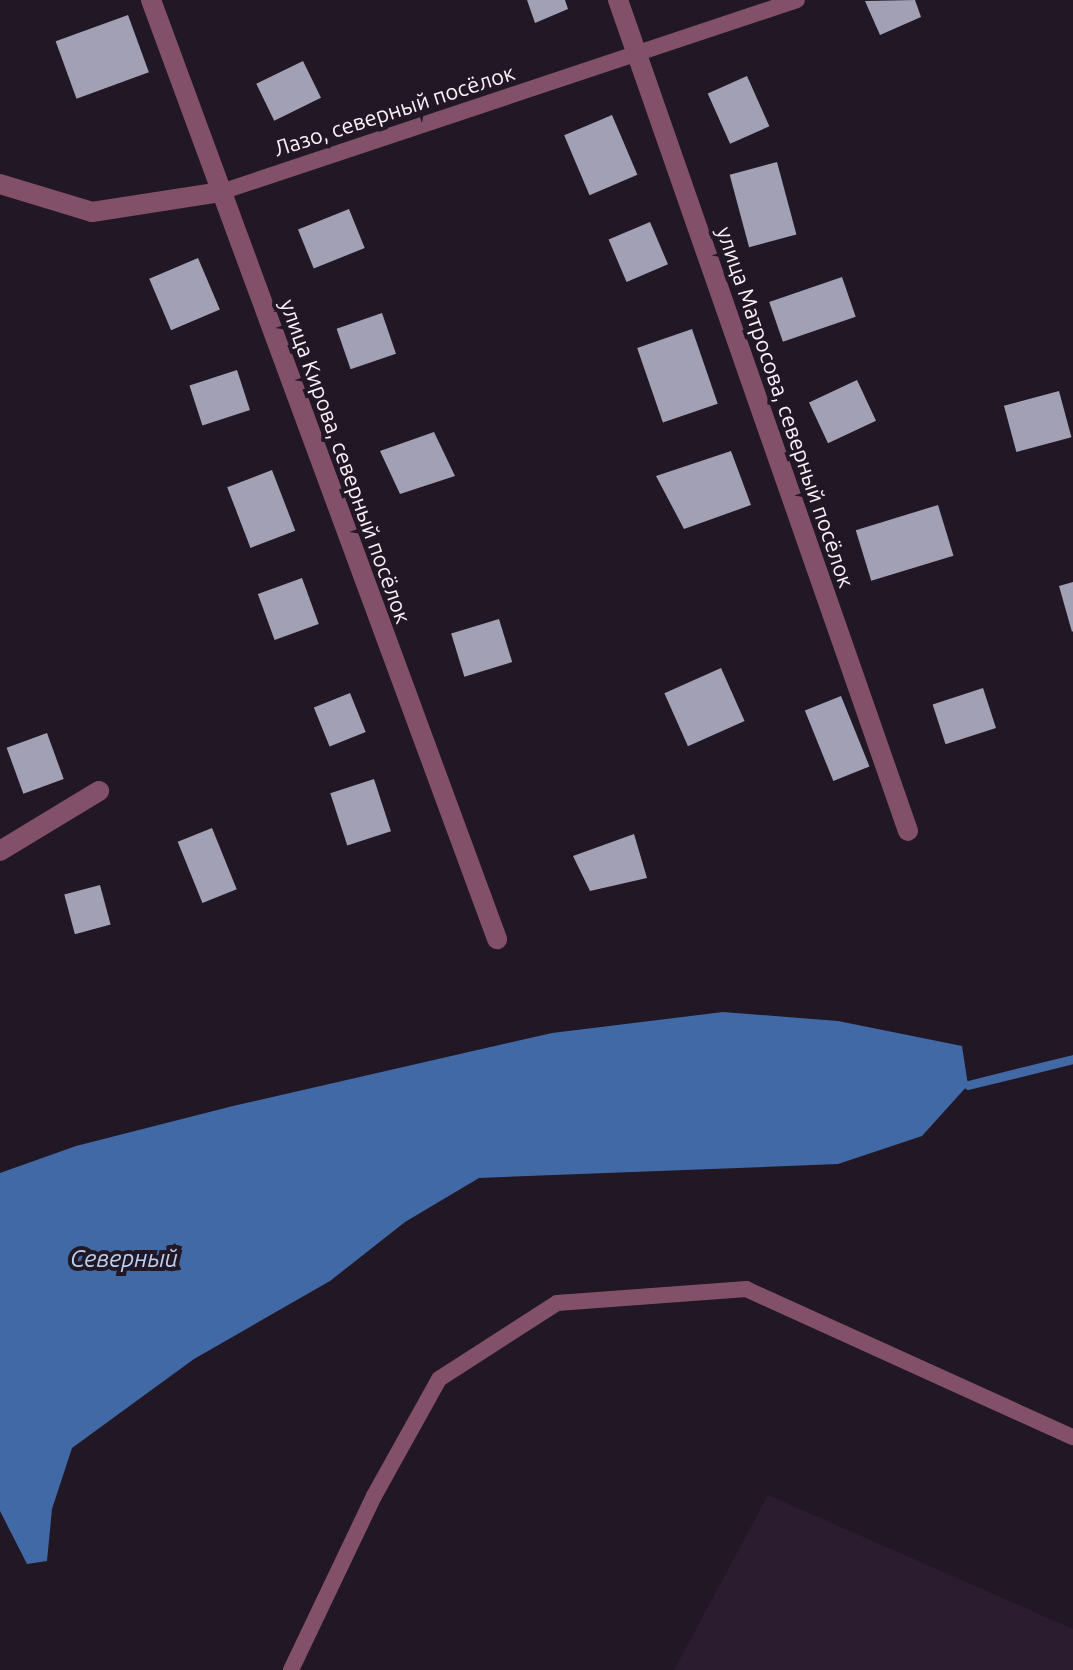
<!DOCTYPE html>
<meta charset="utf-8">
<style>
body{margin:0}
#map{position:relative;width:1073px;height:1670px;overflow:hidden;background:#221724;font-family:Ubuntu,sans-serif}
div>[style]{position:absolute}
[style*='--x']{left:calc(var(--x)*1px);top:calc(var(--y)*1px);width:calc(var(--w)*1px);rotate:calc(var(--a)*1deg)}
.built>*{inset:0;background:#2b1c2f}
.water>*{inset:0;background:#4169a5}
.stream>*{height:9px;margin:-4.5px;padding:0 4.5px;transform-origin:4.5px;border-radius:4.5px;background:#4169a5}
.building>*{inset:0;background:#a2a0b5;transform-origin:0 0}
.lane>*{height:16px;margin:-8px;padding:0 8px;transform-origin:8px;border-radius:8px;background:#825068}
.street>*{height:20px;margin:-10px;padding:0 10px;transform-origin:10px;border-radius:10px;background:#825068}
span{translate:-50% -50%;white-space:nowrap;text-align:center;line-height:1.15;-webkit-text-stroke:8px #221724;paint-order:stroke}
.street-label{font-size:22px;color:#faf2fb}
.water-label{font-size:24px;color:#b9d0f2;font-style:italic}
</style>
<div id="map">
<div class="built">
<div style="clip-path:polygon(768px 1495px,1073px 1629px,1073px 1670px,674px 1670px)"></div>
</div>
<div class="water">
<div style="clip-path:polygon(723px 1012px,838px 1021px,962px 1046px,968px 1085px,922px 1136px,838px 1164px,479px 1178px,405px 1222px,330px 1281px,194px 1359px,72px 1448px,52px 1509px,47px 1561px,27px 1564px,0 1511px,0 1173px,76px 1146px,233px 1106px,552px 1033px)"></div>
</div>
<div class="stream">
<div style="--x:968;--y:1085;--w:108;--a:-13.9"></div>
</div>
<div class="building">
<div style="clip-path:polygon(527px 0,565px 0,568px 9px,535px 23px)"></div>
<div style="clip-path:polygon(915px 0,921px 17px,880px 35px,865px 1px)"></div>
<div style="left:128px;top:15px;width:61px;height:77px;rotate:70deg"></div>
<div style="left:303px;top:61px;width:41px;height:52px;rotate:64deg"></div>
<div style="left:747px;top:76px;width:55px;height:43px;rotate:66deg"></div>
<div style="left:612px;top:115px;width:65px;height:52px;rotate:67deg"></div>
<div style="left:777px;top:162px;width:75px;height:49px;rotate:75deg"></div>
<div style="left:349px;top:209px;width:42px;height:55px;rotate:68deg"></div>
<div style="left:650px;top:222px;width:46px;height:45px;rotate:67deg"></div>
<div style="left:198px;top:258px;width:56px;height:53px;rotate:67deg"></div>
<div style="left:842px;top:277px;width:42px;height:77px;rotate:71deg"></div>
<div style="left:382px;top:313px;width:43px;height:48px;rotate:71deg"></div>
<div style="left:692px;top:329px;width:79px;height:58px;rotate:71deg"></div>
<div style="left:237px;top:370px;width:42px;height:50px;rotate:72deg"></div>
<div style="left:857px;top:380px;width:45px;height:53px;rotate:65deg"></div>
<div style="left:1059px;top:391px;width:48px;height:57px;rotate:75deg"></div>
<div style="clip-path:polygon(434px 432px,455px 476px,400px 494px,380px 451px)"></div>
<div style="clip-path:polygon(731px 451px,751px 505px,684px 529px,656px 476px)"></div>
<div style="left:272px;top:470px;width:65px;height:48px;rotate:69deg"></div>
<div style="left:938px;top:505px;width:53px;height:86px;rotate:73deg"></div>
<div style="left:302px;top:578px;width:49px;height:47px;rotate:70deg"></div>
<div style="clip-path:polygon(1073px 582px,1073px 631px,1072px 632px,1059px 586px)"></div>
<div style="left:499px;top:619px;width:45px;height:50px;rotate:73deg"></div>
<div style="left:721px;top:668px;width:58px;height:62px;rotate:66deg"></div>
<div style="left:983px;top:688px;width:42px;height:53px;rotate:72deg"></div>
<div style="left:350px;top:693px;width:42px;height:39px;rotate:68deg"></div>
<div style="left:841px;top:696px;width:76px;height:39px;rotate:68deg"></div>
<div style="left:47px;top:733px;width:49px;height:43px;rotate:70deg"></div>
<div style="left:374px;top:779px;width:55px;height:46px;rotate:72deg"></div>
<div style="left:212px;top:828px;width:66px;height:37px;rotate:68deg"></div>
<div style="clip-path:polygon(634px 834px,647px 878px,590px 891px,573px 856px)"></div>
<div style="left:100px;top:885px;width:41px;height:37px;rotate:75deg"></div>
</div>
<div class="lane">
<div style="--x:221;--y:192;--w:607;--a:-18.43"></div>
<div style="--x:291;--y:1670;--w:193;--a:-64.5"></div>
<div style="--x:374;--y:1496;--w:134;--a:-60.9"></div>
<div style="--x:439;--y:1379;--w:140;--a:-32.8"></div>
<div style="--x:557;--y:1303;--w:190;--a:-4.2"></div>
<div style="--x:746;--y:1289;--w:359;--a:24.4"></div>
</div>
<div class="street">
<div style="--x:151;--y:0;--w:1001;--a:69.77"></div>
<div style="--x:618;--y:0;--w:880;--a:70.76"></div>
<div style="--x:0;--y:184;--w:96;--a:16.9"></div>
<div style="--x:92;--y:212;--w:131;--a:-8.8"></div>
<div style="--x:0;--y:851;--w:116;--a:-31.2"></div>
</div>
<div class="street-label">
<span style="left:394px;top:110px;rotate:-18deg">Лазо, северный посёлок</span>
<span style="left:786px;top:407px;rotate:71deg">улица Матросова, северный посёлок</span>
<span style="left:346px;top:461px;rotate:70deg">улица Кирова, северный посёлок</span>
</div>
<div class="water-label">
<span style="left:124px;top:1259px">Северный</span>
</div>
</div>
